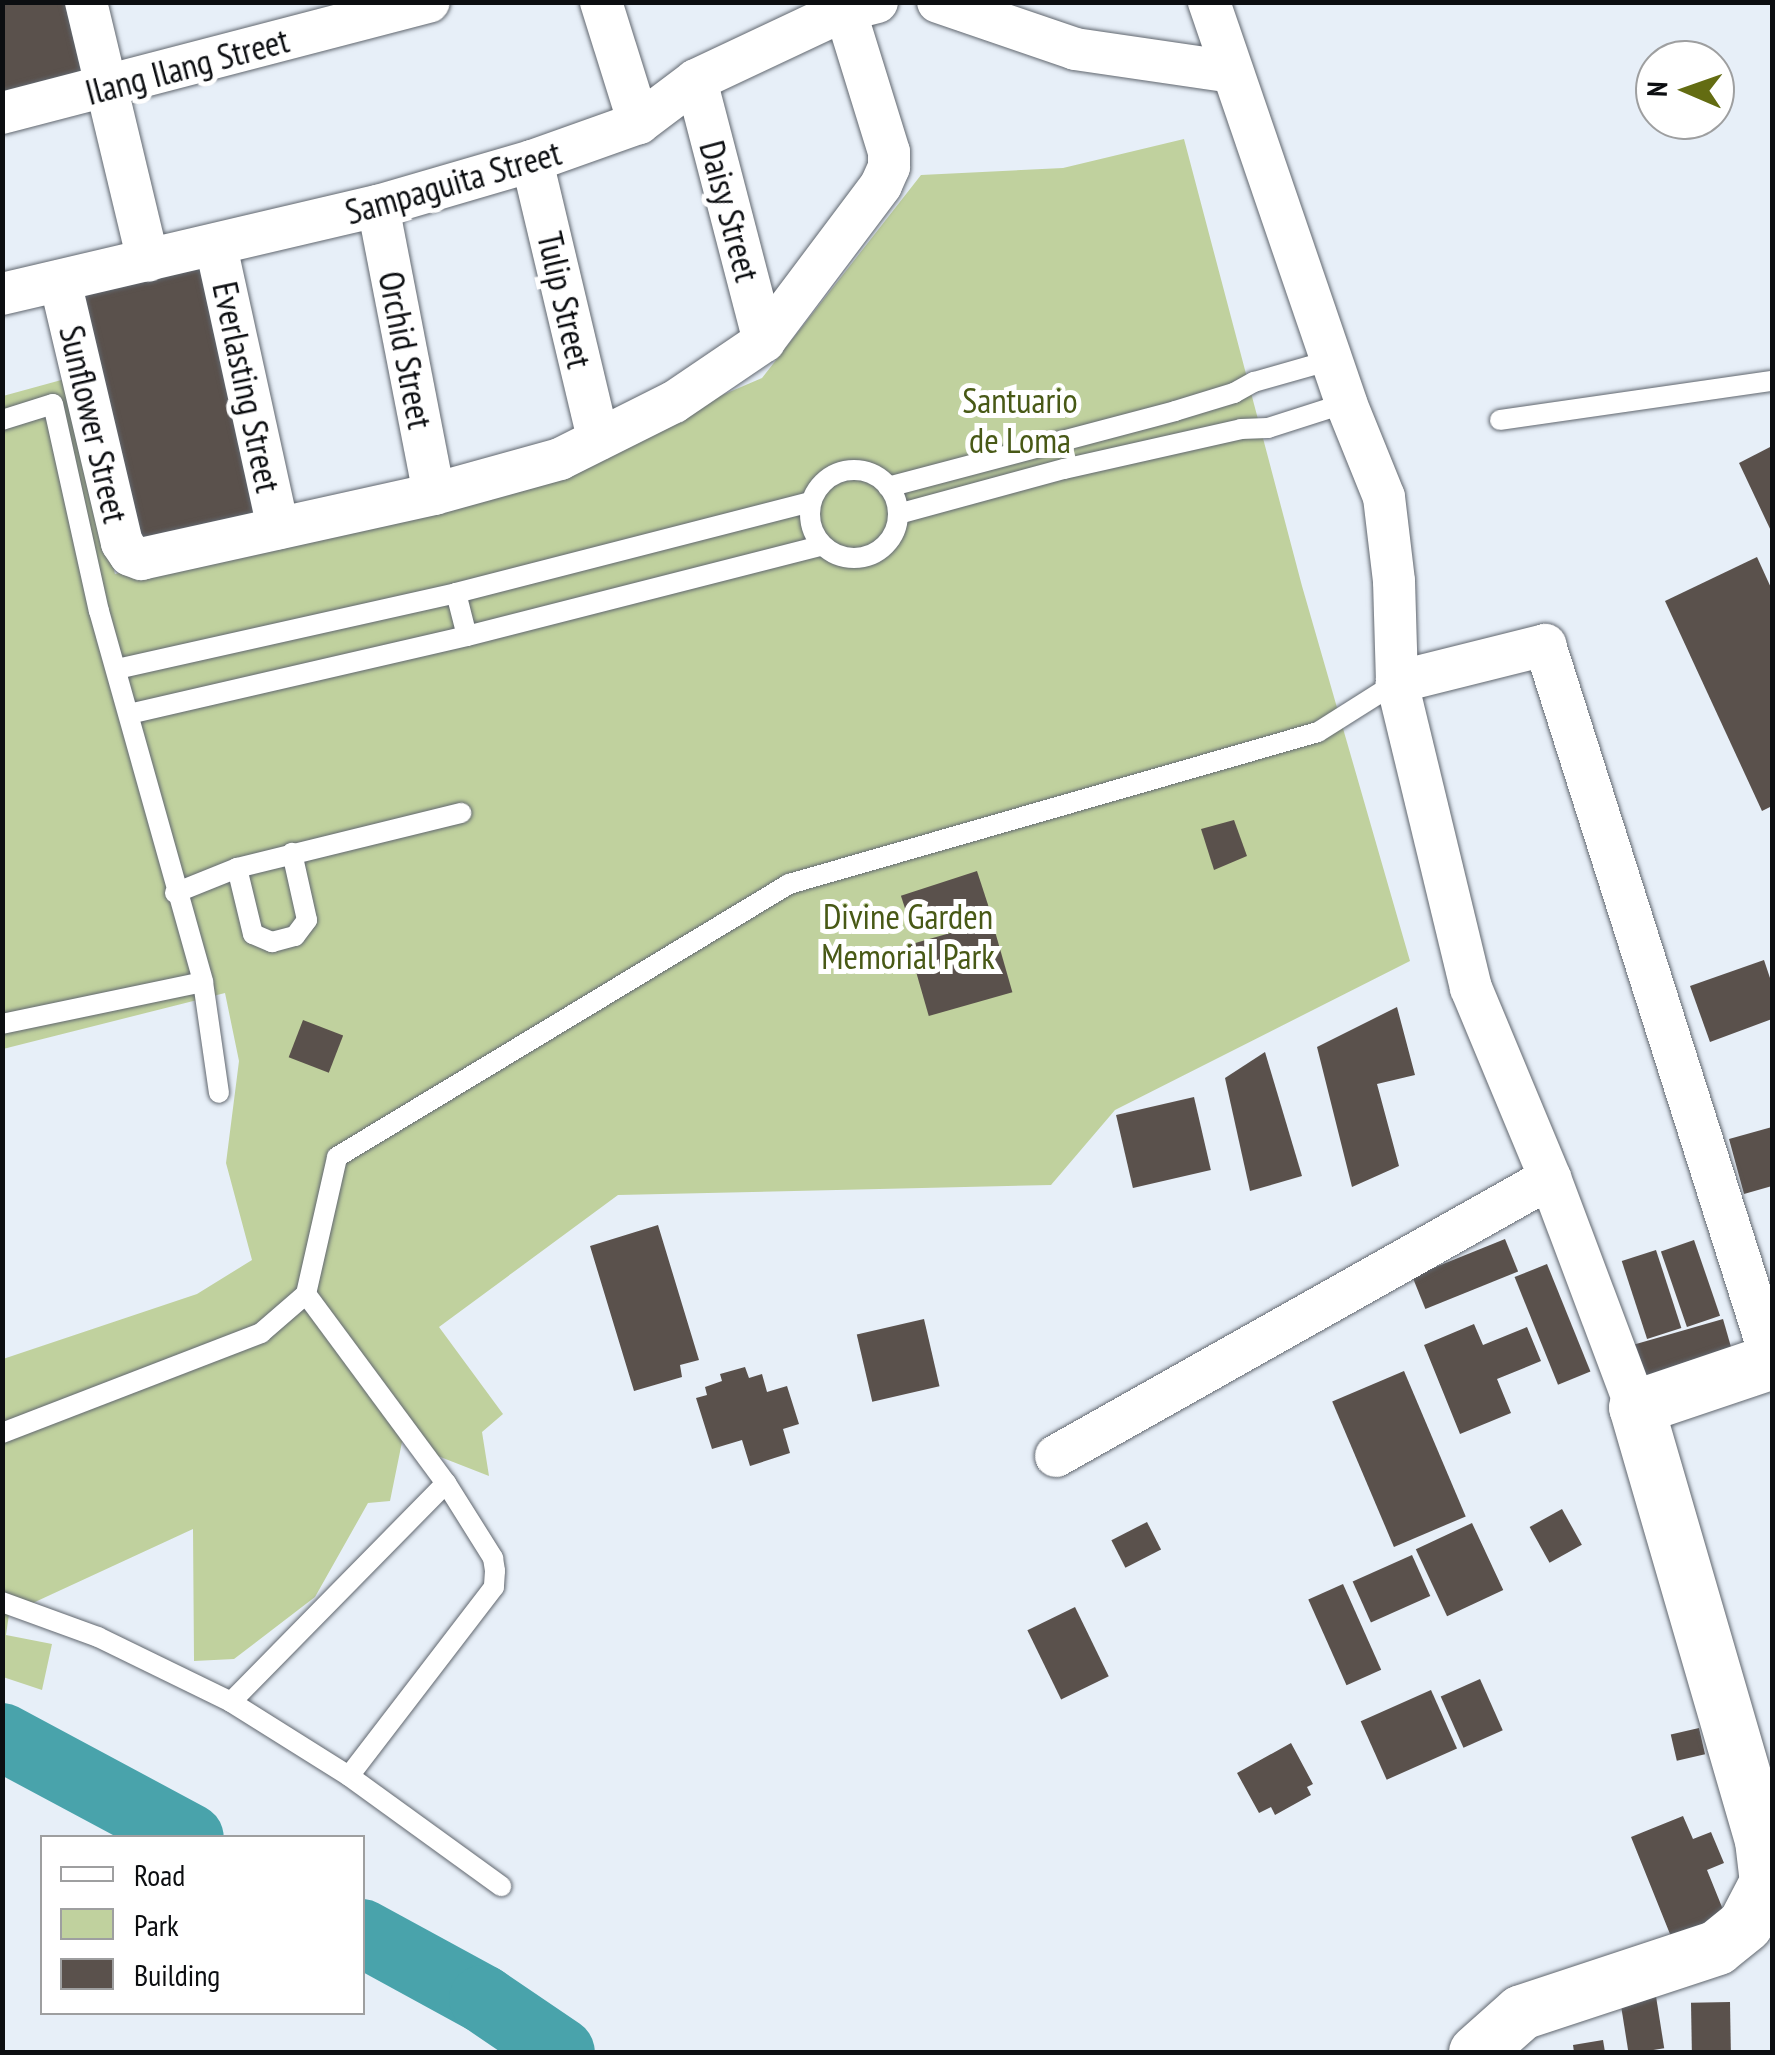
<!DOCTYPE html>
<style>
body{margin:0}
#map{position:relative;width:1775px;height:2055px;overflow:hidden;background:#e7eff8;font-family:"PT Sans Narrow",sans-serif}
div>[style]{position:absolute}
[style*='--x']{left:calc(var(--x)*1px);top:calc(var(--y)*1px);width:calc(var(--w)*1px);rotate:calc(var(--a)*1deg)}
.green>*{inset:0;background:#c0d19e}
.river>*{height:68px;margin:-34px;padding:0 34px;transform-origin:34px;border-radius:34px;background:#49a3ab}
.building>*{inset:0;background:#5a514c;transform-origin:0 0}
.roads{filter:drop-shadow(0 0 2px #61676f) drop-shadow(0 0 2px #61676f)}
.lane>*{height:20px;margin:-10px;padding:0 10px;transform-origin:10px;border-radius:10px;background:#fff}
.lane>.ring{margin:-10px;padding:0;box-sizing:content-box;background:none;border:20px solid #fff;border-radius:50%}
.street>*{height:42px;margin:-21px;padding:0 21px;transform-origin:21px;border-radius:21px;background:#fff}
.secondary>*{height:55px;margin:-27.5px;padding:0 27.5px;transform-origin:27.5px;border-radius:27.5px;background:#fff}
span{translate:-50% -50%;white-space:nowrap;text-align:center;line-height:1.15;-webkit-text-stroke:10px #fff;paint-order:stroke}
.street-label{font-size:35px;color:#0c0e11}
.park-label{font-size:35px;color:#485916}
.frame{position:absolute;inset:0;border:5px solid #0c0e11;pointer-events:none}
.legend{position:absolute;left:40px;top:1835px;width:325px;height:180px;box-sizing:border-box;background:#fff;border:2px solid #9e9fa0;margin:0;padding:12px 18px;list-style:none;font-size:30px;color:#0c0e11}
.legend li{display:flex;align-items:center;gap:20px;height:50px}
.legend b{width:50px;border:2px solid #9e9fa0}
.north{position:absolute;left:1635px;top:40px;width:100px;height:100px;box-sizing:border-box;background:#fff;border:2px solid #9e9fa0;border-radius:50%;rotate:272deg;font-size:28px;font-weight:700;line-height:40px;text-align:center;color:#0c0e11}
.north::after{content:'';display:block;margin:auto;width:35px;height:45px;background:#636c12;clip-path:polygon(50% 0,100% 100%,50% 72%,0 100%)}
</style>
<div id="map">
<div class="green">
<div style="clip-path:polygon(1184px 139px,1302px 586px,1410px 961px,1115px 1110px,1051px 1185px,618px 1195px,439px 1327px,503px 1414px,482px 1432px,489px 1476px,402px 1442px,390px 1501px,368px 1503px,315px 1597px,234px 1659px,194px 1661px,193px 1529px,9px 1614px,6px 1635px,52px 1644px,42px 1690px,3px 1677px,3px 1359px,197px 1294px,252px 1260px,226px 1163px,239px 1061px,225px 993px,3px 1049px,3px 396px,65px 379px,115px 574px,543px 472px,762px 378px,921px 175px,1063px 168px)"></div>
</div>
<div class="river">
<div style="--x:2;--y:1737;--w:213;--a:28.2"></div>
<div style="--x:362;--y:1933;--w:138;--a:28.6"></div>
<div style="--x:483;--y:1999;--w:94;--a:34.2"></div>
</div>
<div class="building">
<div style="clip-path:polygon(2px 2px,75px 2px,95px 81px,2px 101px)"></div>
<div style="left:202px;top:264px;width:259px;height:128px;rotate:77deg"></div>
<div style="clip-path:polygon(1772px 446px,1772px 533px,1739px 463px)"></div>
<div style="clip-path:polygon(1757px 557px,1772px 590px,1772px 806px,1762px 811px,1665px 601px)"></div>
<div style="clip-path:polygon(1234px 820px,1247px 856px,1214px 870px,1201px 829px)"></div>
<div style="left:977px;top:871px;width:39px;height:80px;rotate:72deg"></div>
<div style="left:992px;top:921px;width:74px;height:87px;rotate:74deg"></div>
<div style="clip-path:polygon(1764px 960px,1772px 984px,1772px 1019px,1710px 1042px,1690px 986px)"></div>
<div style="clip-path:polygon(1397px 1007px,1415px 1075px,1377px 1084px,1399px 1166px,1352px 1187px,1317px 1047px)"></div>
<div style="left:303px;top:1020px;width:43px;height:40px;rotate:21deg"></div>
<div style="clip-path:polygon(1265px 1052px,1302px 1176px,1250px 1191px,1225px 1078px)"></div>
<div style="left:1194px;top:1097px;width:75px;height:80px;rotate:77deg"></div>
<div style="clip-path:polygon(1772px 1127px,1772px 1186px,1744px 1194px,1729px 1139px)"></div>
<div style="clip-path:polygon(658px 1225px,699px 1360px,680px 1365px,682px 1377px,634px 1391px,590px 1246px)"></div>
<div style="left:1505px;top:1239px;width:35px;height:100px;rotate:68deg"></div>
<div style="left:1694px;top:1240px;width:80px;height:35px;rotate:71deg"></div>
<div style="left:1656px;top:1250px;width:82px;height:36px;rotate:72deg"></div>
<div style="left:1547px;top:1264px;width:116px;height:35px;rotate:68deg"></div>
<div style="left:924px;top:1319px;width:69px;height:69px;rotate:77deg"></div>
<div style="left:1723px;top:1319px;width:35px;height:104px;rotate:74deg"></div>
<div style="clip-path:polygon(1474px 1324px,1483px 1345px,1527px 1327px,1541px 1361px,1497px 1379px,1511px 1413px,1460px 1434px,1424px 1345px)"></div>
<div style="clip-path:polygon(745px 1367px,749px 1378px,762px 1374px,767px 1392px,787px 1386px,799px 1424px,783px 1429px,790px 1453px,750px 1466px,742px 1440px,712px 1449px,696px 1398px,707px 1395px,705px 1387px,722px 1381px,720px 1374px)"></div>
<div style="left:1404px;top:1371px;width:158px;height:78px;rotate:67deg"></div>
<div style="left:1562px;top:1509px;width:41px;height:37px;rotate:61deg"></div>
<div style="left:1147px;top:1522px;width:31px;height:40px;rotate:63deg"></div>
<div style="left:1472px;top:1523px;width:74px;height:62px;rotate:65deg"></div>
<div style="left:1412px;top:1555px;width:45px;height:65px;rotate:66deg"></div>
<div style="left:1343px;top:1584px;width:94px;height:38px;rotate:66deg"></div>
<div style="left:1075px;top:1607px;width:77px;height:53px;rotate:64deg"></div>
<div style="left:1480px;top:1679px;width:56px;height:43px;rotate:66deg"></div>
<div style="left:1431px;top:1690px;width:64px;height:77px;rotate:66deg"></div>
<div style="left:1699px;top:1728px;width:27px;height:29px;rotate:77deg"></div>
<div style="clip-path:polygon(1291px 1743px,1313px 1784px,1307px 1787px,1311px 1795px,1275px 1815px,1271px 1807px,1259px 1813px,1237px 1773px)"></div>
<div style="clip-path:polygon(1683px 1816px,1693px 1839px,1711px 1832px,1724px 1863px,1707px 1870px,1726px 1917px,1672px 1939px,1631px 1837px)"></div>
<div style="left:1655px;top:1990px;width:59px;height:36px;rotate:81deg"></div>
<div style="left:1730px;top:2002px;width:50px;height:39px;rotate:89deg"></div>
<div style="clip-path:polygon(1603px 2040px,1605px 2052px,1574px 2052px,1573px 2045px)"></div>
</div>
<div class="roads">
<div class="lane">
<div style="--x:2;--y:420;--w:53;--a:-17.4"></div>
<div style="--x:53;--y:404;--w:212;--a:77.5"></div>
<div style="--x:99;--y:611;--w:385;--a:74.3"></div>
<div style="--x:203;--y:982;--w:112;--a:81.8"></div>
<div style="--x:1500;--y:420;--w:275;--a:-8.2"></div>
<div class="ring" style="left:810px;top:470px;width:68px;height:68px"></div>
<div style="--x:888;--y:487;--w:297;--a:-14.8"></div>
<div style="--x:1175;--y:411;--w:62;--a:-17"></div>
<div style="--x:1234;--y:393;--w:23;--a:-29"></div>
<div style="--x:1254;--y:382;--w:80;--a:-15.9"></div>
<div style="--x:898;--y:514;--w:172;--a:-15.2"></div>
<div style="--x:1064;--y:469;--w:181;--a:-12.7"></div>
<div style="--x:1241;--y:429;--w:27;--a:-2"></div>
<div style="--x:1268;--y:428;--w:82;--a:-17.8"></div>
<div style="--x:456;--y:593;--w:44;--a:75.7"></div>
<div style="--x:117;--y:669;--w:347;--a:-12.6"></div>
<div style="--x:456;--y:593;--w:366;--a:-14.4"></div>
<div style="--x:129;--y:714;--w:347;--a:-13"></div>
<div style="--x:467;--y:636;--w:367;--a:-14.3"></div>
<div style="--x:237;--y:868;--w:68;--a:76.4"></div>
<div style="--x:253;--y:934;--w:21;--a:23"></div>
<div style="--x:272;--y:942;--w:24;--a:-15"></div>
<div style="--x:295;--y:936;--w:20;--a:-53"></div>
<div style="--x:307;--y:920;--w:69;--a:-102.6"></div>
<div style="--x:175;--y:893;--w:67;--a:-22"></div>
<div style="--x:237;--y:868;--w:231;--a:-13.8"></div>
<div style="--x:2;--y:1024;--w:205;--a:-11.8"></div>
<div style="--x:306;--y:1294;--w:235;--a:53.5"></div>
<div style="--x:446;--y:1483;--w:89;--a:57.9"></div>
<div style="--x:493;--y:1558;--w:13;--a:81"></div>
<div style="--x:495;--y:1571;--w:16;--a:94"></div>
<div style="--x:494;--y:1587;--w:238;--a:127.5"></div>
<div style="--x:2;--y:1433;--w:278;--a:-21.1"></div>
<div style="--x:261;--y:1333;--w:60;--a:-40.9"></div>
<div style="--x:306;--y:1294;--w:140;--a:-77.2"></div>
<div style="--x:337;--y:1157;--w:528;--a:-31.13"></div>
<div style="--x:789;--y:884;--w:550;--a:-16.03"></div>
<div style="--x:1318;--y:732;--w:93;--a:-32.3"></div>
<div style="--x:2;--y:1602;--w:102;--a:20"></div>
<div style="--x:98;--y:1637;--w:148;--a:26"></div>
<div style="--x:231;--y:1702;--w:139;--a:32.1"></div>
<div style="--x:349;--y:1776;--w:188;--a:35.9"></div>
<div style="--x:231;--y:1702;--w:307;--a:-45.5"></div>
</div>
<div class="street">
<div style="--x:86;--y:2;--w:266;--a:76.5"></div>
<div style="--x:601;--y:2;--w:127;--a:72.6"></div>
<div style="--x:938;--y:2;--w:145;--a:18.9"></div>
<div style="--x:1075;--y:49;--w:159;--a:8.3"></div>
<div style="--x:1209;--y:2;--w:424;--a:71.1"></div>
<div style="--x:1346;--y:403;--w:101;--a:68"></div>
<div style="--x:1384;--y:497;--w:85;--a:83.2"></div>
<div style="--x:1394;--y:581;--w:101;--a:88.3"></div>
<div style="--x:1397;--y:682;--w:315;--a:76.4"></div>
<div style="--x:1471;--y:988;--w:206;--a:67.4"></div>
<div style="--x:1550;--y:1178;--w:245;--a:69.4"></div>
<div style="--x:696;--y:80;--w:270;--a:75.4"></div>
<div style="--x:2;--y:113;--w:441;--a:-14.6"></div>
<div style="--x:532;--y:161;--w:286;--a:76.6"></div>
<div style="--x:378;--y:206;--w:293;--a:79"></div>
<div style="--x:216;--y:246;--w:289;--a:77.6"></div>
<div style="--x:60;--y:281;--w:269;--a:76.7"></div>
<div style="--x:122;--y:543;--w:14;--a:56"></div>
<div style="--x:130;--y:555;--w:12;--a:20"></div>
<div style="--x:141;--y:559;--w:300;--a:-12.5"></div>
<div style="--x:434;--y:494;--w:131;--a:-15.5"></div>
<div style="--x:560;--y:459;--w:127;--a:-26.6"></div>
<div style="--x:674;--y:402;--w:109;--a:-34.1"></div>
<div style="--x:764;--y:341;--w:195;--a:-53.1"></div>
<div style="--x:881;--y:185;--w:20;--a:-66"></div>
<div style="--x:889;--y:167;--w:15;--a:-90"></div>
<div style="--x:889;--y:152;--w:149;--a:-107.2"></div>
<div style="--x:2;--y:294;--w:386;--a:-13.2"></div>
<div style="--x:378;--y:206;--w:160;--a:-16.3"></div>
<div style="--x:532;--y:161;--w:114;--a:-19.6"></div>
<div style="--x:639;--y:123;--w:71;--a:-37"></div>
<div style="--x:696;--y:80;--w:165;--a:-25.2"></div>
<div style="--x:845;--y:10;--w:33;--a:-14"></div>
<div style="--x:1397;--y:682;--w:153;--a:-14"></div>
<div style="--x:1545;--y:645;--w:751;--a:72.41"></div>
<div style="--x:1056;--y:1456;--w:567;--a:-29.37"></div>
</div>
<div class="secondary">
<div style="--x:1476;--y:2052;--w:60;--a:-41.6"></div>
<div style="--x:1521;--y:2012;--w:206;--a:-18.3"></div>
<div style="--x:1717;--y:1947;--w:36;--a:-39"></div>
<div style="--x:1745;--y:1924;--w:47;--a:-62.4"></div>
<div style="--x:1767;--y:1882;--w:42;--a:-96.8"></div>
<div style="--x:1762;--y:1840;--w:451;--a:-106.2"></div>
<div style="--x:1636;--y:1407;--w:144;--a:-18.7"></div>
</div>
</div>
<div class="street-label">
<span style="left:187px;top:66px;rotate:-15deg">Ilang Ilang Street</span>
<span style="left:453px;top:182px;rotate:-16deg">Sampaguita Street</span>
<span style="left:730px;top:211px;rotate:75deg">Daisy Street</span>
<span style="left:565px;top:300px;rotate:77deg">Tulip Street</span>
<span style="left:406px;top:350px;rotate:79deg">Orchid Street</span>
<span style="left:247px;top:387px;rotate:78deg">Everlasting Street</span>
<span style="left:94px;top:424px;rotate:77deg">Sunflower Street</span>
</div>
<div class="park-label">
<span style="left:1020px;top:420px">Santuario<br>de Loma</span>
<span style="left:908px;top:936px">Divine Garden<br>Memorial Park</span>
</div>
<div class="frame"></div>
<ul class="legend">
<li><b style="height:12px;background:#fff"></b>Road</li>
<li><b style="height:28px;background:#c0d19e"></b>Park</li>
<li><b style="height:28px;background:#5a514c"></b>Building</li>
</ul>
<div class="north">N</div>
</div>
